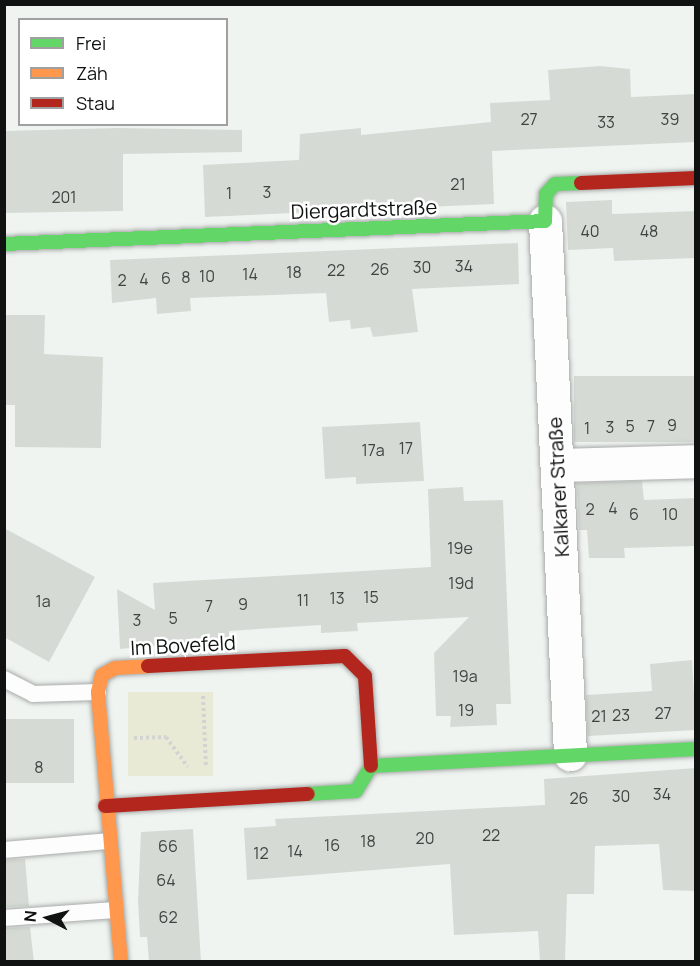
<!DOCTYPE html>
<meta charset="utf-8">
<style>
body{margin:0}
#map{position:relative;width:700px;height:966px;overflow:hidden;background:#eff4f1;font-family:Manrope,sans-serif}
div>[style]{position:absolute}
[style*='--x']{left:calc(var(--x)*1px);top:calc(var(--y)*1px);width:calc(var(--w)*1px);rotate:calc(var(--a)*1deg)}
.green>*{inset:0;background:#e9ead6;transform-origin:0 0}
.building>*{inset:0;background:#d5dbd4;transform-origin:0 0}
.path>*{height:4px;margin-top:-2px;transform-origin:0;background:repeating-linear-gradient(90deg,#d2d4d2 0 3px,transparent 0 6px)}
.roads{filter:drop-shadow(0 0 2px #a8aba9) drop-shadow(0 0 2px #a8aba9)}
.lane>*{height:16px;margin:-8px;padding:0 8px;transform-origin:8px;border-radius:8px;background:#fdfdfd}
.street>*{height:33px;margin:-16.5px;padding:0 16.5px;transform-origin:16.5px;border-radius:16.5px;background:#fdfdfd}
.fast>*{height:14px;margin:-7px;padding:0 7px;transform-origin:7px;border-radius:7px;background:#63d668}
.slow>*{height:14px;margin:-7px;padding:0 7px;transform-origin:7px;border-radius:7px;background:#ff974d}
.jam>*{height:14px;margin:-7px;padding:0 7px;transform-origin:7px;border-radius:7px;background:#b3261e}
span{translate:-50% -50%;white-space:nowrap;text-align:center;line-height:1.15;-webkit-text-stroke:5px #fff;paint-order:stroke}
.number-label{font-size:16px;color:#404441}
.number-label span{-webkit-text-stroke-width:0}
.street-label{font-size:20px;color:#0f1210}
.frame{position:absolute;inset:0;border:6px solid #0f1210;pointer-events:none}
.legend{position:absolute;left:18px;top:18px;width:210px;height:108px;box-sizing:border-box;background:#fff;border:2px solid #9fa09f;margin:0;padding:8px 10px;list-style:none;font-size:18px;color:#0f1210}
.legend li{display:flex;align-items:center;gap:12px;height:30px}
.legend b{width:30px;border:2px solid #9fa09f}
.north{position:absolute;left:18px;top:888px;width:60px;height:60px;-webkit-text-stroke:4px #fff;paint-order:stroke;rotate:276deg;font-size:16px;font-weight:700;line-height:24px;text-align:center;color:#0f1210}
.north::after{content:'';display:block;margin:auto;width:21px;height:27px;background:#0f1210;clip-path:polygon(50% 0,100% 100%,50% 72%,0 100%)}
</style>
<div id="map">
<div class="green">
<div style="left:128px;top:692px;width:85px;height:84px"></div>
</div>
<div class="building">
<div style="clip-path:polygon(600px 66px,630px 69px,631px 97px,696px 94px,696px 142px,492px 151px,494px 204px,205px 217px,203px 165px,299px 160px,300px 134px,361px 128px,361px 135px,491px 122px,490px 103px,550px 100px,548px 70px)"></div>
<div style="clip-path:polygon(117px 128px,242px 130px,242px 152px,123px 154px,123px 211px,4px 213px,4px 131px)"></div>
<div style="clip-path:polygon(612px 200px,612px 214px,696px 211px,696px 258px,614px 261px,613px 248px,568px 250px,566px 202px)"></div>
<div style="clip-path:polygon(518px 243px,519px 284px,412px 289px,418px 332px,373px 337px,370px 327px,351px 329px,350px 320px,329px 322px,326px 293px,190px 298px,191px 311px,157px 314px,156px 298px,112px 303px,110px 260px)"></div>
<div style="clip-path:polygon(4px 315px,45px 315px,44px 354px,103px 357px,101px 448px,15px 447px,15px 405px,4px 405px)"></div>
<div style="left:696px;top:376px;width:66px;height:122px;rotate:90deg"></div>
<div style="clip-path:polygon(420px 422px,424px 481px,356px 484px,356px 477px,325px 479px,322px 427px)"></div>
<div style="clip-path:polygon(642px 481px,644px 500px,696px 498px,696px 546px,624px 548px,625px 558px,589px 558px,587px 530px,579px 530px,577px 483px)"></div>
<div style="clip-path:polygon(463px 487px,464px 501px,503px 500px,511px 704px,496px 704px,497px 725px,450px 727px,451px 716px,436px 716px,434px 653px,469px 617px,357px 623px,358px 631px,321px 633px,321px 625px,229px 631px,229px 638px,120px 649px,117px 589px,155px 610px,153px 583px,431px 567px,428px 489px)"></div>
<div style="clip-path:polygon(4px 528px,95px 577px,49px 662px,4px 637px)"></div>
<div style="clip-path:polygon(692px 660px,696px 730px,588px 736px,586px 695px,652px 691px,650px 664px)"></div>
<div style="left:74px;top:719px;width:64px;height:70px;rotate:90deg"></div>
<div style="clip-path:polygon(696px 768px,696px 891px,663px 890px,659px 844px,595px 846px,594px 894px,567px 894px,565px 962px,540px 962px,538px 931px,454px 935px,450px 864px,247px 880px,244px 828px,276px 826px,275px 819px,545px 805px,544px 779px)"></div>
<div style="clip-path:polygon(193px 829px,201px 962px,149px 962px,147px 937px,140px 937px,138px 901px,141px 832px)"></div>
<div style="clip-path:polygon(25px 859px,29px 906px,4px 907px,4px 860px)"></div>
<div style="clip-path:polygon(30px 927px,34px 962px,4px 962px,4px 928px)"></div>
</div>
<div class="path">
<div style="--x:203;--y:696;--w:71;--a:87.6"></div>
<div style="--x:134;--y:738;--w:32;--a:-2"></div>
<div style="--x:166;--y:737;--w:37;--a:54"></div>
</div>
<div class="roads">
<div class="lane">
<div style="--x:4;--y:679;--w:33;--a:27"></div>
<div style="--x:33;--y:694;--w:65;--a:-1.8"></div>
<div style="--x:4;--y:850;--w:104;--a:-4.9"></div>
<div style="--x:4;--y:918;--w:111;--a:-4.1"></div>
</div>
<div class="street">
<div style="--x:545;--y:221;--w:534;--a:87.31"></div>
<div style="--x:557;--y:465;--w:139;--a:-1.6"></div>
</div>
<div class="fast">
<div style="--x:4;--y:244;--w:541;--a:-2.43"></div>
<div style="--x:545;--y:221;--w:27;--a:-88"></div>
<div style="--x:546;--y:194;--w:13;--a:-48"></div>
<div style="--x:555;--y:184;--w:26;--a:-2"></div>
<div style="--x:308;--y:794;--w:48;--a:-3.6"></div>
<div style="--x:356;--y:791;--w:29;--a:-59"></div>
<div style="--x:371;--y:766;--w:325;--a:-3"></div>
</div>
<div class="slow">
<div style="--x:121;--y:962;--w:271;--a:-94.9"></div>
<div style="--x:98;--y:692;--w:17;--a:-77"></div>
<div style="--x:102;--y:675;--w:15;--a:-28"></div>
<div style="--x:115;--y:668;--w:33;--a:-3"></div>
</div>
<div class="jam">
<div style="--x:581;--y:183;--w:115;--a:-2.5"></div>
<div style="--x:148;--y:666;--w:197;--a:-2.9"></div>
<div style="--x:345;--y:656;--w:28;--a:45"></div>
<div style="--x:365;--y:676;--w:90;--a:86.2"></div>
<div style="--x:105;--y:806;--w:203;--a:-3.4"></div>
</div>
</div>
<div class="number-label">
<span style="left:529px;top:119px">27</span>
<span style="left:670px;top:119px">39</span>
<span style="left:606px;top:122px">33</span>
<span style="left:458px;top:184px">21</span>
<span style="left:267px;top:192px">3</span>
<span style="left:229px;top:193px">1</span>
<span style="left:64px;top:197px">201</span>
<span style="left:590px;top:231px">40</span>
<span style="left:649px;top:231px">48</span>
<span style="left:464px;top:266px">34</span>
<span style="left:422px;top:267px">30</span>
<span style="left:380px;top:269px">26</span>
<span style="left:336px;top:270px">22</span>
<span style="left:294px;top:272px">18</span>
<span style="left:250px;top:274px">14</span>
<span style="left:207px;top:276px">10</span>
<span style="left:186px;top:277px">8</span>
<span style="left:166px;top:278px">6</span>
<span style="left:144px;top:279px">4</span>
<span style="left:122px;top:280px">2</span>
<span style="left:672px;top:425px">9</span>
<span style="left:630px;top:426px">5</span>
<span style="left:651px;top:426px">7</span>
<span style="left:610px;top:427px">3</span>
<span style="left:587px;top:428px">1</span>
<span style="left:406px;top:448px">17</span>
<span style="left:373px;top:450px">17a</span>
<span style="left:613px;top:508px">4</span>
<span style="left:590px;top:509px">2</span>
<span style="left:634px;top:514px">6</span>
<span style="left:670px;top:514px">10</span>
<span style="left:460px;top:548px">19e</span>
<span style="left:461px;top:583px">19d</span>
<span style="left:371px;top:597px">15</span>
<span style="left:337px;top:598px">13</span>
<span style="left:303px;top:600px">11</span>
<span style="left:43px;top:601px">1a</span>
<span style="left:243px;top:604px">9</span>
<span style="left:209px;top:606px">7</span>
<span style="left:173px;top:618px">5</span>
<span style="left:137px;top:620px">3</span>
<span style="left:465px;top:676px">19a</span>
<span style="left:466px;top:710px">19</span>
<span style="left:663px;top:713px">27</span>
<span style="left:621px;top:715px">23</span>
<span style="left:599px;top:716px">21</span>
<span style="left:39px;top:767px">8</span>
<span style="left:662px;top:794px">34</span>
<span style="left:621px;top:796px">30</span>
<span style="left:579px;top:798px">26</span>
<span style="left:491px;top:835px">22</span>
<span style="left:425px;top:838px">20</span>
<span style="left:368px;top:841px">18</span>
<span style="left:332px;top:845px">16</span>
<span style="left:168px;top:846px">66</span>
<span style="left:295px;top:851px">14</span>
<span style="left:261px;top:853px">12</span>
<span style="left:166px;top:880px">64</span>
<span style="left:168px;top:917px">62</span>
</div>
<div class="street-label">
<span style="left:364px;top:209px;rotate:-2deg">Diergardtstraße</span>
<span style="left:558px;top:487px;rotate:-93deg">Kalkarer Straße</span>
<span style="left:183px;top:645px;rotate:-3deg">Im Bovefeld</span>
</div>
<div class="frame"></div>
<ul class="legend">
<li><b style="height:8px;background:#63d668"></b>Frei</li>
<li><b style="height:8px;background:#ff974d"></b>Zäh</li>
<li><b style="height:8px;background:#b3261e"></b>Stau</li>
</ul>
<div class="north">N</div>
</div>
